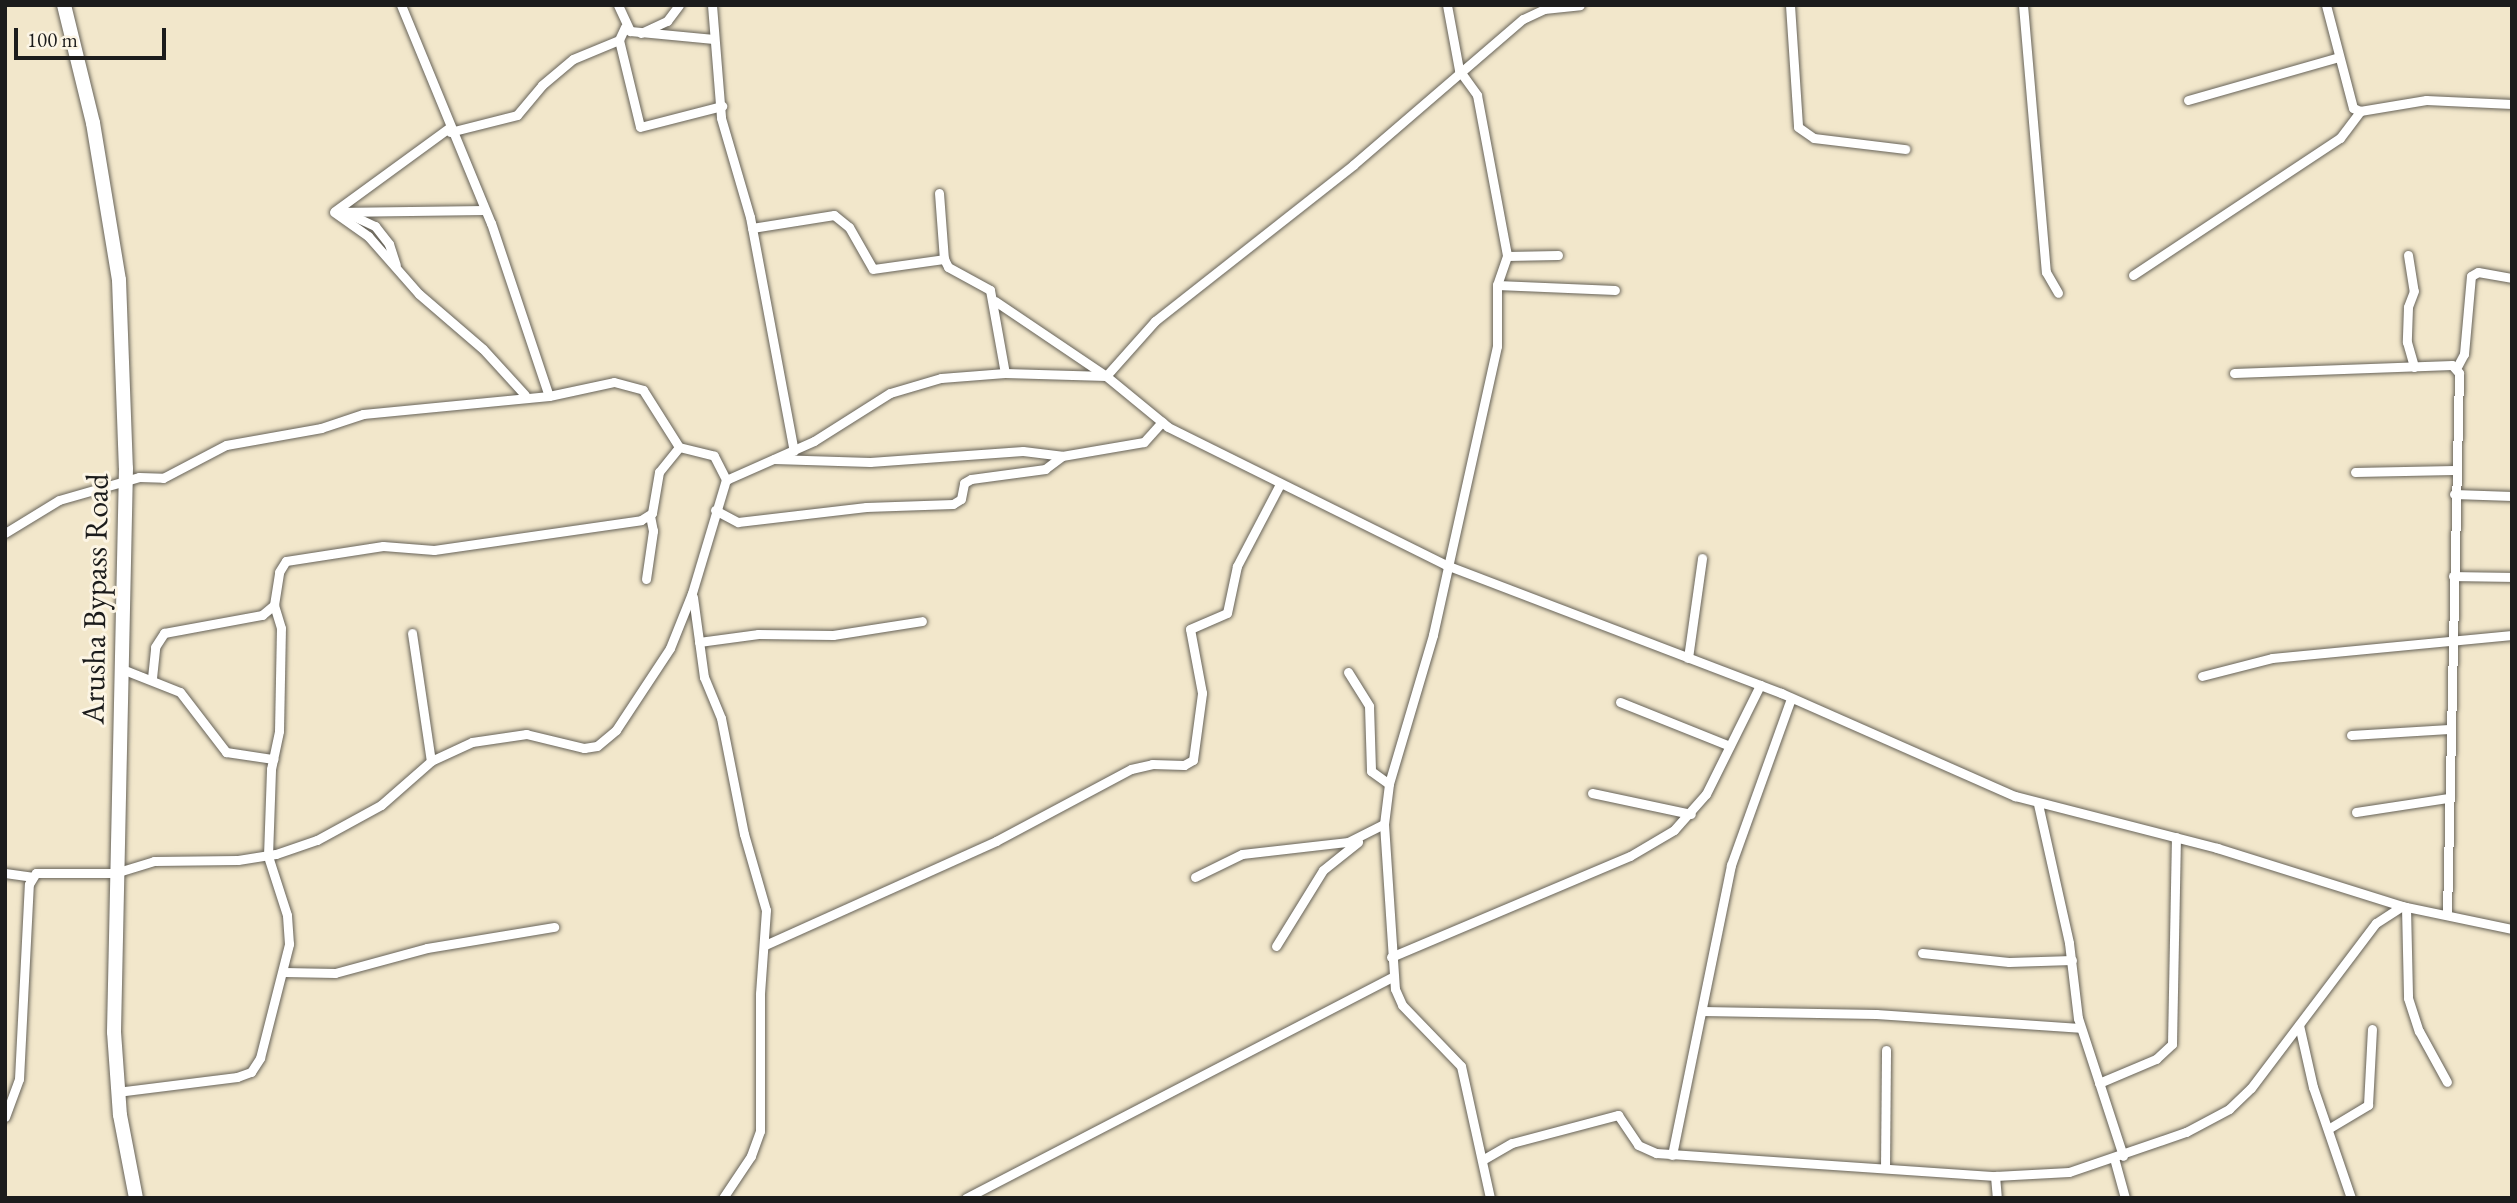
<!DOCTYPE html>
<style>
body{margin:0}
#map{position:relative;width:2517px;height:1203px;overflow:hidden;background:#f2e7cb;font-family:"EB Garamond",serif}
div>[style]{position:absolute}
[style*='--x']{left:calc(var(--x)*1px);top:calc(var(--y)*1px);width:calc(var(--w)*1px);rotate:calc(var(--a)*1deg)}
.roads{filter:drop-shadow(0 0 2px #676359) drop-shadow(0 0 2px #676359)}
.minor>*{height:9px;margin:-4.5px;padding:0 4.5px;transform-origin:4.5px;border-radius:4.5px;background:#fff}
.primary>*{height:14px;margin:-7px;padding:0 7px;transform-origin:7px;border-radius:7px;background:#fff}
span{translate:-50% -50%;white-space:nowrap;text-align:center;line-height:1.15;-webkit-text-stroke:6px #fcf5e5;paint-order:stroke}
.street-label{font-size:32px;color:#1c1c1c}
.frame{position:absolute;inset:0;border:7px solid #1c1c1c;pointer-events:none}
.scale{position:absolute;left:14px;top:28px;width:152px;height:32px;box-sizing:border-box;border:4px solid #1c1c1c;border-top:0;padding-left:9px;font-size:21px;line-height:24px;white-space:nowrap;color:#1c1c1c;-webkit-text-stroke:5px #fcf5e5;paint-order:stroke}
</style>
<div id="map">
<div class="roads">
<div class="minor">
<div style="--x:401;--y:5;--w:236;--a:67.6"></div>
<div style="--x:491;--y:223;--w:182;--a:71.5"></div>
<div style="--x:618;--y:5;--w:29;--a:65"></div>
<div style="--x:630;--y:31;--w:84;--a:5.4"></div>
<div style="--x:712;--y:5;--w:113;--a:85.4"></div>
<div style="--x:721;--y:118;--w:103;--a:73.7"></div>
<div style="--x:750;--y:217;--w:238;--a:79.4"></div>
<div style="--x:1447;--y:5;--w:66;--a:79.5"></div>
<div style="--x:1459;--y:70;--w:31;--a:54"></div>
<div style="--x:1477;--y:95;--w:164;--a:79.4"></div>
<div style="--x:1507;--y:256;--w:31;--a:109"></div>
<div style="--x:1497;--y:285;--w:61;--a:90"></div>
<div style="--x:1497;--y:346;--w:296;--a:102.5"></div>
<div style="--x:1433;--y:635;--w:155;--a:106.5"></div>
<div style="--x:1389;--y:784;--w:40;--a:97.1"></div>
<div style="--x:1384;--y:824;--w:165;--a:86.2"></div>
<div style="--x:1395;--y:989;--w:17;--a:66"></div>
<div style="--x:1402;--y:1005;--w:85;--a:46"></div>
<div style="--x:1461;--y:1066;--w:135;--a:77.6"></div>
<div style="--x:1790;--y:5;--w:122;--a:86.2"></div>
<div style="--x:1798;--y:127;--w:19;--a:35"></div>
<div style="--x:1814;--y:138;--w:92;--a:6.9"></div>
<div style="--x:2023;--y:5;--w:268;--a:85.1"></div>
<div style="--x:2046;--y:272;--w:24;--a:60"></div>
<div style="--x:2326;--y:5;--w:106;--a:75.3"></div>
<div style="--x:2353;--y:108;--w:8;--a:23"></div>
<div style="--x:2360;--y:111;--w:67;--a:-9.5"></div>
<div style="--x:2426;--y:100;--w:86;--a:2.7"></div>
<div style="--x:625;--y:27;--w:14;--a:115"></div>
<div style="--x:619;--y:40;--w:89;--a:76.4"></div>
<div style="--x:640;--y:127;--w:85;--a:-14.4"></div>
<div style="--x:641;--y:33;--w:29;--a:-25"></div>
<div style="--x:667;--y:21;--w:20;--a:-53"></div>
<div style="--x:2188;--y:100;--w:157;--a:-15.9"></div>
<div style="--x:450;--y:132;--w:69;--a:-14.2"></div>
<div style="--x:517;--y:115;--w:39;--a:-50"></div>
<div style="--x:542;--y:85;--w:40;--a:-40"></div>
<div style="--x:573;--y:59;--w:50;--a:-22.4"></div>
<div style="--x:939;--y:193;--w:66;--a:85.7"></div>
<div style="--x:944;--y:259;--w:9;--a:63"></div>
<div style="--x:948;--y:267;--w:48;--a:28.7"></div>
<div style="--x:990;--y:290;--w:84;--a:79.8"></div>
<div style="--x:335;--y:211;--w:141;--a:-36.1"></div>
<div style="--x:334;--y:212;--w:42;--a:35.2"></div>
<div style="--x:368;--y:236;--w:77;--a:48.7"></div>
<div style="--x:419;--y:294;--w:84;--a:40.7"></div>
<div style="--x:483;--y:349;--w:62;--a:47.6"></div>
<div style="--x:336;--y:212;--w:149;--a:-0.8"></div>
<div style="--x:349;--y:214;--w:29;--a:25"></div>
<div style="--x:375;--y:226;--w:23;--a:52"></div>
<div style="--x:389;--y:244;--w:22;--a:72"></div>
<div style="--x:752;--y:228;--w:83;--a:-9"></div>
<div style="--x:834;--y:215;--w:19;--a:39"></div>
<div style="--x:849;--y:227;--w:48;--a:60.3"></div>
<div style="--x:873;--y:269;--w:72;--a:-8"></div>
<div style="--x:2408;--y:255;--w:36;--a:81"></div>
<div style="--x:2414;--y:291;--w:17;--a:111"></div>
<div style="--x:2408;--y:307;--w:35;--a:92"></div>
<div style="--x:2407;--y:342;--w:26;--a:74"></div>
<div style="--x:1507;--y:256;--w:51;--a:-1.1"></div>
<div style="--x:2133;--y:275;--w:248;--a:-33.5"></div>
<div style="--x:2340;--y:138;--w:34;--a:-53"></div>
<div style="--x:1497;--y:285;--w:118;--a:2.4"></div>
<div style="--x:995;--y:301;--w:134;--a:34"></div>
<div style="--x:1106;--y:376;--w:74;--a:-48.3"></div>
<div style="--x:1155;--y:321;--w:252;--a:-38.2"></div>
<div style="--x:1353;--y:165;--w:224;--a:-40.7"></div>
<div style="--x:1523;--y:19;--w:23;--a:-25"></div>
<div style="--x:1544;--y:9;--w:36;--a:-6"></div>
<div style="--x:2457;--y:367;--w:15;--a:-62"></div>
<div style="--x:2464;--y:354;--w:78;--a:-84.9"></div>
<div style="--x:2471;--y:276;--w:8;--a:-30"></div>
<div style="--x:2478;--y:272;--w:35;--a:10"></div>
<div style="--x:2234;--y:373;--w:218;--a:-2.1"></div>
<div style="--x:2452;--y:365;--w:11;--a:49"></div>
<div style="--x:2459;--y:373;--w:540;--a:91.27"></div>
<div style="--x:774;--y:459;--w:96;--a:1.8"></div>
<div style="--x:870;--y:462;--w:153;--a:-4.1"></div>
<div style="--x:1023;--y:451;--w:39;--a:7"></div>
<div style="--x:2355;--y:472;--w:99;--a:-1.2"></div>
<div style="--x:2454;--y:494;--w:58;--a:2"></div>
<div style="--x:715;--y:510;--w:26;--a:28"></div>
<div style="--x:738;--y:522;--w:129;--a:-6.7"></div>
<div style="--x:866;--y:507;--w:87;--a:-2"></div>
<div style="--x:953;--y:504;--w:9;--a:-32"></div>
<div style="--x:961;--y:499;--w:16;--a:-79"></div>
<div style="--x:964;--y:483;--w:8;--a:-30"></div>
<div style="--x:971;--y:479;--w:75;--a:-7.7"></div>
<div style="--x:1045;--y:469;--w:21;--a:-37"></div>
<div style="--x:1062;--y:456;--w:83;--a:-9.7"></div>
<div style="--x:1144;--y:442;--w:27;--a:-48"></div>
<div style="--x:5;--y:533;--w:63;--a:-31.4"></div>
<div style="--x:59;--y:500;--w:83;--a:-16"></div>
<div style="--x:139;--y:477;--w:24;--a:2"></div>
<div style="--x:163;--y:478;--w:71;--a:-27.6"></div>
<div style="--x:226;--y:445;--w:97;--a:-10.1"></div>
<div style="--x:321;--y:428;--w:44;--a:-18.4"></div>
<div style="--x:363;--y:414;--w:187;--a:-5.5"></div>
<div style="--x:549;--y:396;--w:66;--a:-12.2"></div>
<div style="--x:614;--y:382;--w:30;--a:15"></div>
<div style="--x:643;--y:390;--w:67;--a:57.7"></div>
<div style="--x:679;--y:447;--w:36;--a:14"></div>
<div style="--x:714;--y:456;--w:27;--a:63"></div>
<div style="--x:2453;--y:576;--w:59;--a:1"></div>
<div style="--x:646;--y:579;--w:49;--a:-81.7"></div>
<div style="--x:653;--y:531;--w:15;--a:-101"></div>
<div style="--x:693;--y:597;--w:81;--a:82.2"></div>
<div style="--x:704;--y:677;--w:44;--a:67.5"></div>
<div style="--x:721;--y:718;--w:118;--a:78.8"></div>
<div style="--x:744;--y:834;--w:79;--a:73.9"></div>
<div style="--x:766;--y:910;--w:84;--a:94.1"></div>
<div style="--x:760;--y:994;--w:137;--a:90"></div>
<div style="--x:760;--y:1131;--w:27;--a:110"></div>
<div style="--x:751;--y:1156;--w:50;--a:123.7"></div>
<div style="--x:412;--y:633;--w:129;--a:81.6"></div>
<div style="--x:699;--y:642;--w:60;--a:-7.7"></div>
<div style="--x:758;--y:634;--w:75;--a:0.8"></div>
<div style="--x:833;--y:635;--w:90;--a:-8.9"></div>
<div style="--x:1688;--y:658;--w:101;--a:-82"></div>
<div style="--x:122;--y:669;--w:62;--a:21.6"></div>
<div style="--x:180;--y:692;--w:76;--a:52.5"></div>
<div style="--x:226;--y:752;--w:48;--a:8.5"></div>
<div style="--x:1348;--y:672;--w:40;--a:58"></div>
<div style="--x:1369;--y:706;--w:65;--a:88.2"></div>
<div style="--x:1371;--y:771;--w:22;--a:36"></div>
<div style="--x:2202;--y:676;--w:72;--a:-14.4"></div>
<div style="--x:2272;--y:658;--w:241;--a:-5.5"></div>
<div style="--x:152;--y:678;--w:31;--a:-84"></div>
<div style="--x:155;--y:647;--w:17;--a:-57"></div>
<div style="--x:164;--y:633;--w:100;--a:-10.4"></div>
<div style="--x:262;--y:615;--w:16;--a:-40"></div>
<div style="--x:274;--y:605;--w:33;--a:-81"></div>
<div style="--x:279;--y:572;--w:13;--a:-58"></div>
<div style="--x:286;--y:561;--w:98;--a:-8.8"></div>
<div style="--x:383;--y:546;--w:51;--a:4.5"></div>
<div style="--x:434;--y:550;--w:209;--a:-8.2"></div>
<div style="--x:641;--y:520;--w:13;--a:-32"></div>
<div style="--x:652;--y:513;--w:42;--a:-80.3"></div>
<div style="--x:659;--y:472;--w:32;--a:-51"></div>
<div style="--x:1620;--y:702;--w:118;--a:21.8"></div>
<div style="--x:2351;--y:735;--w:98;--a:-3.5"></div>
<div style="--x:1592;--y:793;--w:101;--a:12"></div>
<div style="--x:2038;--y:804;--w:142;--a:77.4"></div>
<div style="--x:2069;--y:943;--w:76;--a:83.2"></div>
<div style="--x:2078;--y:1018;--w:145;--a:71.9"></div>
<div style="--x:2356;--y:812;--w:92;--a:-8.7"></div>
<div style="--x:5;--y:873;--w:27;--a:8"></div>
<div style="--x:1195;--y:877;--w:52;--a:-26.1"></div>
<div style="--x:1242;--y:854;--w:107;--a:-6.5"></div>
<div style="--x:1348;--y:842;--w:40;--a:-26.6"></div>
<div style="--x:2406;--y:907;--w:91;--a:88.7"></div>
<div style="--x:2408;--y:998;--w:35;--a:72"></div>
<div style="--x:2419;--y:1031;--w:58;--a:61.2"></div>
<div style="--x:765;--y:945;--w:253;--a:-24.2"></div>
<div style="--x:996;--y:841;--w:153;--a:-28.1"></div>
<div style="--x:1131;--y:769;--w:22;--a:-13"></div>
<div style="--x:1152;--y:764;--w:32;--a:2"></div>
<div style="--x:1184;--y:765;--w:10;--a:-29"></div>
<div style="--x:1193;--y:760;--w:68;--a:-82.3"></div>
<div style="--x:1202;--y:693;--w:65;--a:-100.6"></div>
<div style="--x:1190;--y:629;--w:40;--a:-23.4"></div>
<div style="--x:1227;--y:613;--w:48;--a:-78"></div>
<div style="--x:1237;--y:566;--w:93;--a:-62.3"></div>
<div style="--x:1276;--y:946;--w:89;--a:-58.3"></div>
<div style="--x:1323;--y:870;--w:45;--a:-38.7"></div>
<div style="--x:1922;--y:953;--w:87;--a:5.9"></div>
<div style="--x:2009;--y:962;--w:63;--a:-1.8"></div>
<div style="--x:1391;--y:957;--w:259;--a:-22.9"></div>
<div style="--x:1630;--y:856;--w:51;--a:-30.6"></div>
<div style="--x:1674;--y:830;--w:48;--a:-48.4"></div>
<div style="--x:1706;--y:794;--w:122;--a:-63.6"></div>
<div style="--x:284;--y:972;--w:51;--a:1.1"></div>
<div style="--x:335;--y:973;--w:95;--a:-15.2"></div>
<div style="--x:427;--y:948;--w:129;--a:-9.4"></div>
<div style="--x:1702;--y:1011;--w:174;--a:1"></div>
<div style="--x:1876;--y:1014;--w:204;--a:3.9"></div>
<div style="--x:2299;--y:1025;--w:64;--a:77.3"></div>
<div style="--x:2313;--y:1087;--w:117;--a:71.1"></div>
<div style="--x:2099;--y:1083;--w:62;--a:-22.8"></div>
<div style="--x:2156;--y:1059;--w:22;--a:-43"></div>
<div style="--x:2172;--y:1044;--w:207;--a:-88.9"></div>
<div style="--x:117;--y:1092;--w:121;--a:-7.1"></div>
<div style="--x:237;--y:1077;--w:15;--a:-20"></div>
<div style="--x:251;--y:1072;--w:17;--a:-57"></div>
<div style="--x:260;--y:1058;--w:118;--a:-75.7"></div>
<div style="--x:289;--y:944;--w:29;--a:-94"></div>
<div style="--x:287;--y:915;--w:62;--a:-107.9"></div>
<div style="--x:268;--y:856;--w:87;--a:-88"></div>
<div style="--x:271;--y:769;--w:39;--a:-78"></div>
<div style="--x:279;--y:731;--w:103;--a:-88.9"></div>
<div style="--x:281;--y:628;--w:24;--a:-107"></div>
<div style="--x:5;--y:1117;--w:40;--a:-69.8"></div>
<div style="--x:19;--y:1079;--w:195;--a:-87.1"></div>
<div style="--x:29;--y:884;--w:13;--a:-58"></div>
<div style="--x:36;--y:873;--w:79;--a:0"></div>
<div style="--x:115;--y:873;--w:41;--a:-17.1"></div>
<div style="--x:154;--y:861;--w:84;--a:-0.7"></div>
<div style="--x:238;--y:860;--w:38;--a:-9"></div>
<div style="--x:276;--y:854;--w:43;--a:-18.9"></div>
<div style="--x:317;--y:840;--w:73;--a:-28.7"></div>
<div style="--x:381;--y:805;--w:67;--a:-41.3"></div>
<div style="--x:431;--y:761;--w:45;--a:-24.9"></div>
<div style="--x:472;--y:742;--w:55;--a:-8.4"></div>
<div style="--x:526;--y:734;--w:60;--a:13.6"></div>
<div style="--x:584;--y:748;--w:13;--a:-9"></div>
<div style="--x:597;--y:746;--w:25;--a:-40"></div>
<div style="--x:616;--y:730;--w:98;--a:-56.6"></div>
<div style="--x:670;--y:648;--w:59;--a:-68.2"></div>
<div style="--x:692;--y:593;--w:118;--a:-73.3"></div>
<div style="--x:726;--y:480;--w:96;--a:-23.9"></div>
<div style="--x:814;--y:441;--w:90;--a:-32.3"></div>
<div style="--x:890;--y:393;--w:53;--a:-16.4"></div>
<div style="--x:941;--y:378;--w:64;--a:-4.5"></div>
<div style="--x:1005;--y:373;--w:101;--a:1.7"></div>
<div style="--x:1106;--y:376;--w:80;--a:39.4"></div>
<div style="--x:1168;--y:427;--w:310;--a:26.4"></div>
<div style="--x:1446;--y:565;--w:359;--a:20.9"></div>
<div style="--x:1781;--y:693;--w:256;--a:23.8"></div>
<div style="--x:2015;--y:796;--w:209;--a:14.4"></div>
<div style="--x:2217;--y:848;--w:194;--a:17.4"></div>
<div style="--x:2402;--y:906;--w:112;--a:11.8"></div>
<div style="--x:2328;--y:1129;--w:47;--a:-31"></div>
<div style="--x:2368;--y:1105;--w:76;--a:-87"></div>
<div style="--x:1672;--y:1155;--w:296;--a:-78.5"></div>
<div style="--x:1731;--y:865;--w:177;--a:-70.2"></div>
<div style="--x:2114;--y:1158;--w:41;--a:74.6"></div>
<div style="--x:1484;--y:1159;--w:32;--a:-30"></div>
<div style="--x:1512;--y:1143;--w:110;--a:-14.8"></div>
<div style="--x:1618;--y:1115;--w:36;--a:56"></div>
<div style="--x:1638;--y:1145;--w:20;--a:24"></div>
<div style="--x:1656;--y:1153;--w:340;--a:3.9"></div>
<div style="--x:1995;--y:1176;--w:74;--a:-3.1"></div>
<div style="--x:2069;--y:1172;--w:124;--a:-18.9"></div>
<div style="--x:2186;--y:1132;--w:49;--a:-28.1"></div>
<div style="--x:2229;--y:1109;--w:30;--a:-44"></div>
<div style="--x:2251;--y:1088;--w:207;--a:-52.9"></div>
<div style="--x:2376;--y:923;--w:31;--a:-33"></div>
<div style="--x:1885;--y:1168;--w:118;--a:-89.5"></div>
<div style="--x:1995;--y:1176;--w:22;--a:85"></div>
<div style="--x:966;--y:1198;--w:480;--a:-27.4"></div>
</div>
<div class="primary">
<div style="--x:64;--y:5;--w:122;--a:76.2"></div>
<div style="--x:93;--y:123;--w:159;--a:80.6"></div>
<div style="--x:119;--y:280;--w:188;--a:87.9"></div>
<div style="--x:126;--y:468;--w:564;--a:91.22"></div>
<div style="--x:114;--y:1032;--w:83;--a:85.9"></div>
<div style="--x:120;--y:1115;--w:85;--a:79.1"></div>
</div>
</div>
<div class="street-label">
<span style="left:95px;top:599px;rotate:-89deg">Arusha Bypass Road</span>
</div>
<div class="frame"></div>
<div class="scale">100 m</div>
</div>
